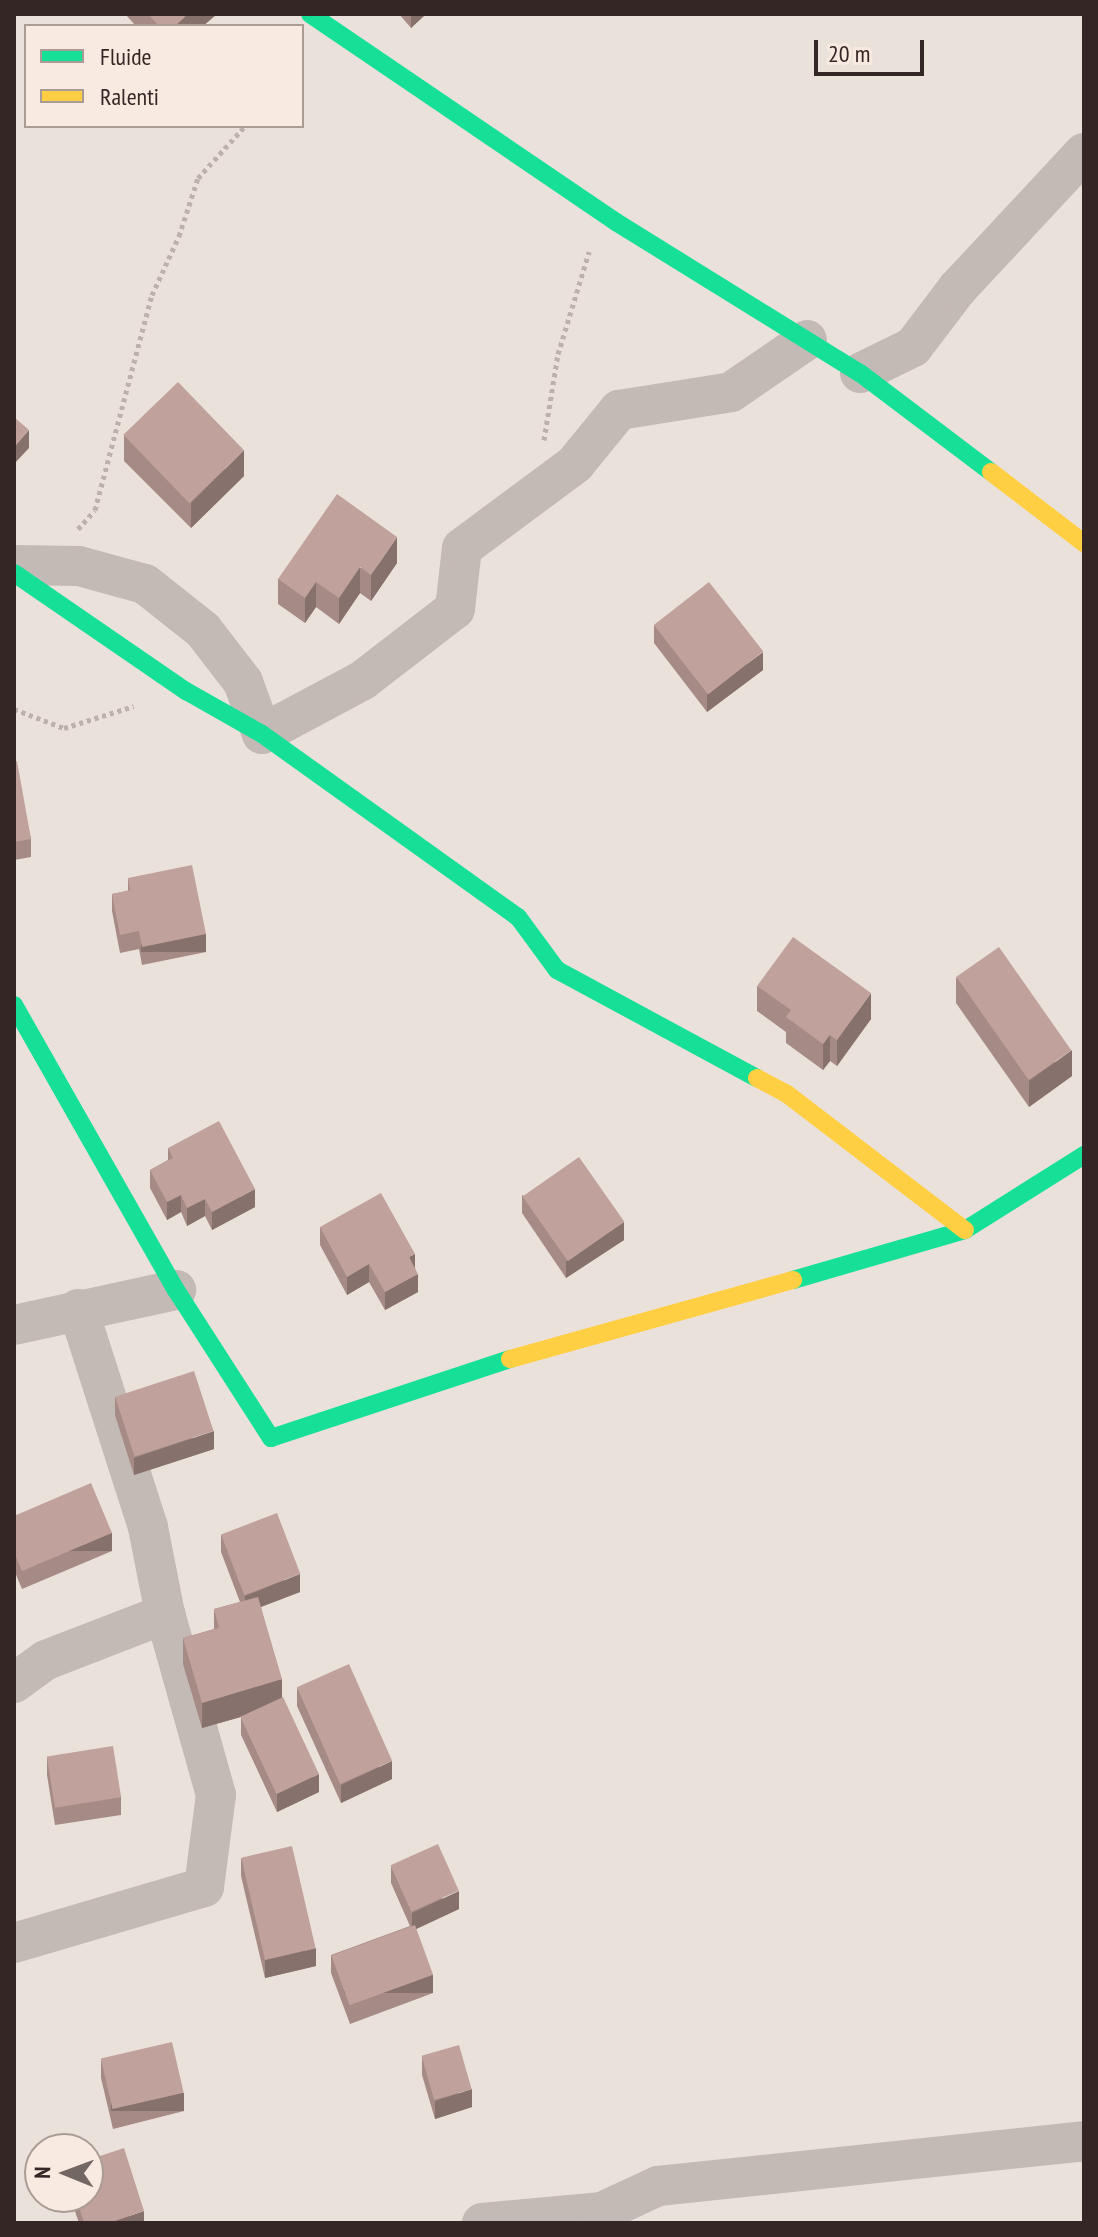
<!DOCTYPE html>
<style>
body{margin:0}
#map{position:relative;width:1098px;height:2237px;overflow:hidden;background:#ebe1db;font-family:"PT Sans Narrow",sans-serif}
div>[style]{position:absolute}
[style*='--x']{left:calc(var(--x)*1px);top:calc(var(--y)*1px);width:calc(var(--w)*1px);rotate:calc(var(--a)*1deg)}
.path>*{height:5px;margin-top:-2.5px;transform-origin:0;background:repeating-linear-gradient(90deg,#bcb1ad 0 4px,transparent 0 8px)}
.street>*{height:40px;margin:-20px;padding:0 20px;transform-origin:20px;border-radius:20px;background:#c3b9b5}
.fast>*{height:18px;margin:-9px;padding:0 9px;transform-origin:9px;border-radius:9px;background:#16e098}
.slow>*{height:18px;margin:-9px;padding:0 9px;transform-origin:9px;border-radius:9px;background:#ffcf43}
.wall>*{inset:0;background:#a58a86}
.shaded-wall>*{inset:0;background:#86716d;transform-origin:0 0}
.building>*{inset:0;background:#c0a19c;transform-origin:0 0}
span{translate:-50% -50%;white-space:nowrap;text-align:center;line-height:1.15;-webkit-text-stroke:6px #f9eae1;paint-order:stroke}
.frame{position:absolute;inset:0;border:16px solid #332624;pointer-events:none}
.legend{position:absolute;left:24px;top:24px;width:280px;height:104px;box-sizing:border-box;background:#f9eae1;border:2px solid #aa9c95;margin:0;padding:10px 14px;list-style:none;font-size:24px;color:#332624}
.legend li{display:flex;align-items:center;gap:16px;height:40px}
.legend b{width:40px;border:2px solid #aa9c95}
.north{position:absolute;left:24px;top:2133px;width:80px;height:80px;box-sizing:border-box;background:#f9eae1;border:2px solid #aa9c95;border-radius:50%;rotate:271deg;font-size:22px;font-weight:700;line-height:32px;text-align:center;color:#332624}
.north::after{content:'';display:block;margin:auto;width:28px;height:36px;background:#736764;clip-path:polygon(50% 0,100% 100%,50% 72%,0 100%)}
.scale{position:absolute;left:814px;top:40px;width:110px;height:36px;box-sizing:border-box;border:4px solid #332624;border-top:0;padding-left:10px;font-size:24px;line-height:28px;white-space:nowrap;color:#332624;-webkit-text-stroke:6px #f9eae1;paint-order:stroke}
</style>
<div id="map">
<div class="path">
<div style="--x:544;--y:440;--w:87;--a:-80.8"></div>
<div style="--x:558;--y:354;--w:107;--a:-73.1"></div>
<div style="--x:78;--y:529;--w:25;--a:-48"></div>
<div style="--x:95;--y:510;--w:222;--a:-75.2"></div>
<div style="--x:152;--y:295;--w:65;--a:-65.4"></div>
<div style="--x:179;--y:236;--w:61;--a:-71.9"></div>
<div style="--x:198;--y:178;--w:70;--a:-47.9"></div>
<div style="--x:14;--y:709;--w:53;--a:20.8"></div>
<div style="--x:64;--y:728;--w:73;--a:-17.4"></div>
</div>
<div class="street">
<div style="--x:860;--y:373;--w:59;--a:-26.1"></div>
<div style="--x:913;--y:347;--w:73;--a:-52.8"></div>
<div style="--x:957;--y:289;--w:186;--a:-47"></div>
<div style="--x:14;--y:565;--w:65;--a:0.9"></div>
<div style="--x:79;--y:566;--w:68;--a:15.3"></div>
<div style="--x:145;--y:584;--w:74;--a:38.4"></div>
<div style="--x:203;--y:630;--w:66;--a:52.4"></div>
<div style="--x:243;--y:682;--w:55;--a:69.9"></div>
<div style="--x:262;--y:734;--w:115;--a:-28.1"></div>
<div style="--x:363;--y:680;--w:116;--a:-37.7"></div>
<div style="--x:455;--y:609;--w:61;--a:-83.5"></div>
<div style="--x:462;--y:548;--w:141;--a:-36.6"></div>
<div style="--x:575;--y:464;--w:70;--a:-50.8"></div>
<div style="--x:619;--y:410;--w:113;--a:-9.1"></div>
<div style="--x:731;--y:392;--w:92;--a:-34.4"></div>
<div style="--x:14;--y:1325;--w:166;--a:-12.2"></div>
<div style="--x:14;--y:1683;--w:39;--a:-36"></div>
<div style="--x:46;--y:1660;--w:128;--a:-21.1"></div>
<div style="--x:14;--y:1943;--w:198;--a:-16.4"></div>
<div style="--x:204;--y:1887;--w:93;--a:-82.6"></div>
<div style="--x:216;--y:1795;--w:188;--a:-105.7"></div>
<div style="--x:165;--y:1614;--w:89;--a:-101.1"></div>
<div style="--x:148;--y:1527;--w:229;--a:-107.8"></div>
<div style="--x:482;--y:2223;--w:121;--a:-5.2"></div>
<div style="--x:598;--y:2223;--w:12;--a:-70"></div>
<div style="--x:602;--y:2212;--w:62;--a:-24.9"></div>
<div style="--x:658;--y:2186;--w:428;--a:-6"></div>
</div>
<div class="fast">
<div style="--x:310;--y:14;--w:370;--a:34.2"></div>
<div style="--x:616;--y:222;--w:287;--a:31.8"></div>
<div style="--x:860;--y:373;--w:164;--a:37.1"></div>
<div style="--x:14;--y:573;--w:209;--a:34.5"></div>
<div style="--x:186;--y:691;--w:87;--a:29.5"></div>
<div style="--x:262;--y:734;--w:315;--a:35.6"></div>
<div style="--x:518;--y:917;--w:66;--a:53.7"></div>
<div style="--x:557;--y:970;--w:227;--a:28.4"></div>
<div style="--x:14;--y:1005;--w:328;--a:60.4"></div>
<div style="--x:176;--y:1290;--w:176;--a:57.3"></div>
<div style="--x:271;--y:1438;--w:252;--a:-18.3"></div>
<div style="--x:793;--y:1280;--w:179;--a:-16.2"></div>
<div style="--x:965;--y:1230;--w:141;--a:-32.2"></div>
</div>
<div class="slow">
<div style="--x:991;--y:472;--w:117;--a:37.4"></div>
<div style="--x:757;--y:1078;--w:34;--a:28"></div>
<div style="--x:787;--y:1094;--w:224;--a:37.4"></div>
<div style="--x:510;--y:1359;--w:294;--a:-15.6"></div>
</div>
<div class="wall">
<div style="clip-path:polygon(125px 14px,217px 14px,203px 26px,136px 26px)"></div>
<div style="clip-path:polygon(399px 14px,426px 14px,411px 28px)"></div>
<div style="clip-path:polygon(124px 435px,244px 476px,191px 528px,124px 461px)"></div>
<div style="clip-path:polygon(397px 563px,371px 601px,360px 593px,339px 624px,316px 607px,305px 623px,278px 604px,278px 579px)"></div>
<div style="clip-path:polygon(654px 625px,763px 670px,707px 712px,654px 643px)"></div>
<div style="clip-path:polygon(14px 762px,31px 839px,31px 857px,14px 860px)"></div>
<div style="clip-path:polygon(128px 878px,206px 952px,142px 965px,139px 949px,120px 953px,112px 911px,112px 894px,128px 891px)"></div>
<div style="clip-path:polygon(956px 977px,1072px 1076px,1029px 1107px,956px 1003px)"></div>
<div style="clip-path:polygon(757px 986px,871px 1019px,837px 1066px,830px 1061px,823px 1070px,786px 1043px,786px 1032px,757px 1011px)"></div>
<div style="clip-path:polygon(168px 1148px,255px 1207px,212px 1230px,205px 1216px,187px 1226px,181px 1212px,167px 1220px,150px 1188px,150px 1170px,168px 1160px)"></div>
<div style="clip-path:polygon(522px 1195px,624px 1240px,566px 1278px,522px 1213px)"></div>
<div style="clip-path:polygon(320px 1227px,415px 1267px,418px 1292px,385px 1310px,369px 1282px,347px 1295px,320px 1245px)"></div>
<div style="clip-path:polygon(115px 1397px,214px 1449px,134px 1475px,115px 1415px)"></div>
<div style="clip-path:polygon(14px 1516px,112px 1551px,22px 1589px,14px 1570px)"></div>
<div style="clip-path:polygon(221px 1535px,300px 1592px,261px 1607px,282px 1697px,319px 1792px,277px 1812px,241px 1735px,241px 1717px,202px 1728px,183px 1664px,183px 1638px,214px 1629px,214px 1609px,240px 1602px,221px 1552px)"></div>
<div style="clip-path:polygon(297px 1688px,392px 1779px,341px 1803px,297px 1706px)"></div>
<div style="clip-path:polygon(47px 1757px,121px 1797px,121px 1815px,55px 1825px,47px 1775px)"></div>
<div style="clip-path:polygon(241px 1858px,316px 1966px,265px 1978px,241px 1876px)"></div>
<div style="clip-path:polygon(391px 1866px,459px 1909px,416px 1929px,433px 1993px,350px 2024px,331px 1973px,331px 1955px,410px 1926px,391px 1883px)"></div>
<div style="clip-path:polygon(422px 2057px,472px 2107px,435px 2119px,422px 2075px)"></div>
<div style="clip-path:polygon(101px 2060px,184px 2111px,113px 2129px,101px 2078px)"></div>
<div style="clip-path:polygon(70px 2197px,88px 2197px,144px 2223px,79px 2223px)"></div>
</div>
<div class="shaded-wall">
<div style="clip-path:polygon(188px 14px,217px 14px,203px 26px,175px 26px)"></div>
<div style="clip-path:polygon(411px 14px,426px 14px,411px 28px)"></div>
<div style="clip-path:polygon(29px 430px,29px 448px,14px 464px,14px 447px)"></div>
<div style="clip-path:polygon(244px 450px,244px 476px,191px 528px,191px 503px)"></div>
<div style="clip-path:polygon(397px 537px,397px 563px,371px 601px,371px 575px)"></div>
<div style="clip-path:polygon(360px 567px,360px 593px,339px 624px,339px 598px)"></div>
<div style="clip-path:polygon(316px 582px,316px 607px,305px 623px,305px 598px)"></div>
<div style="clip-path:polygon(763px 652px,763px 670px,707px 712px,707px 694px)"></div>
<div style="left:206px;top:934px;width:18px;height:65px;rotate:90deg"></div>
<div style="clip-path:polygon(871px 993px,871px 1019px,837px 1066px,837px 1040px)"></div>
<div style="clip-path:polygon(830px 1035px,830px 1061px,823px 1070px,823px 1044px)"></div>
<div style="clip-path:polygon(1072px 1050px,1072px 1076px,1029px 1107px,1029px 1081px)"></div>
<div style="clip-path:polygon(255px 1189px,255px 1207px,212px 1230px,212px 1212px)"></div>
<div style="clip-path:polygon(181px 1195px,181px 1212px,167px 1220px,167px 1202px)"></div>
<div style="clip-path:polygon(205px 1199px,205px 1216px,187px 1226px,187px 1208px)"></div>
<div style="clip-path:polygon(624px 1222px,624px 1240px,566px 1278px,566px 1261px)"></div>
<div style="clip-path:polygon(415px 1254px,415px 1272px,409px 1257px)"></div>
<div style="clip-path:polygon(369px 1264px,369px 1282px,347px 1295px,347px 1277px)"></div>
<div style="clip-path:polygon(418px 1274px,418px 1292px,385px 1310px,385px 1292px)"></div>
<div style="clip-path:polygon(214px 1431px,214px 1449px,134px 1475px,134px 1458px)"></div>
<div style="left:112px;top:1533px;width:18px;height:98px;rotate:90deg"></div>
<div style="clip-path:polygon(300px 1574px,300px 1592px,245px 1613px,245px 1596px)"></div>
<div style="clip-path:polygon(282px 1679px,282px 1705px,202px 1728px,202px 1703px)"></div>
<div style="clip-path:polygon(392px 1761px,392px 1779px,341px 1803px,341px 1785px)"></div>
<div style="clip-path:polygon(319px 1774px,319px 1792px,277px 1812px,277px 1794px)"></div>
<div style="clip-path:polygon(459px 1891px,459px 1909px,412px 1931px,412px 1913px)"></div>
<div style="clip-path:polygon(316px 1948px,316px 1966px,265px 1978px,265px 1960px)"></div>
<div style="left:433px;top:1975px;width:18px;height:89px;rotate:90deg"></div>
<div style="clip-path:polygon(472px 2089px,472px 2107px,435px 2119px,435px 2101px)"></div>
<div style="left:184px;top:2093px;width:18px;height:73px;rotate:90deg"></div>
<div style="clip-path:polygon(144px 2211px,144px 2223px,109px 2223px)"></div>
</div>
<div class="building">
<div style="clip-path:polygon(148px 14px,188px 14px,175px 26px,159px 26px)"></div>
<div style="left:178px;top:382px;width:95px;height:76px;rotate:46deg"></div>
<div style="clip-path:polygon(14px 417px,29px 430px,14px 447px)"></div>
<div style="clip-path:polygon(337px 494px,397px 537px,371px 575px,360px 567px,339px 598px,316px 582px,305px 598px,278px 579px)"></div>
<div style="left:709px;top:582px;width:88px;height:70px;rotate:52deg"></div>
<div style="clip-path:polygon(17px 761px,31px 839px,14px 842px,14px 762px)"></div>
<div style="clip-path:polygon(192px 865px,206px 934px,142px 947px,139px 931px,120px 935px,112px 894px,130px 890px,128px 878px)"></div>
<div style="clip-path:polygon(793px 937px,871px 993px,837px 1040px,830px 1035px,823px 1044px,786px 1017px,791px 1010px,757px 986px)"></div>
<div style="left:999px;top:947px;width:126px;height:52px;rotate:55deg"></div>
<div style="clip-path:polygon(219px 1121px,255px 1189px,212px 1212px,205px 1199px,187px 1208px,181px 1195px,167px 1202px,150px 1170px,173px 1158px,168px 1148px)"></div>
<div style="left:579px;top:1157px;width:79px;height:69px;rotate:55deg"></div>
<div style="clip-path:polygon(381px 1193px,415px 1254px,409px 1257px,418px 1274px,385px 1292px,369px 1264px,347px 1277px,320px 1227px)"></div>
<div style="left:194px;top:1371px;width:63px;height:83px;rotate:72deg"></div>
<div style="clip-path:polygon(91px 1483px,112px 1533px,22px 1571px,14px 1552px,14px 1516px)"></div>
<div style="left:277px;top:1513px;width:65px;height:60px;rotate:69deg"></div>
<div style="clip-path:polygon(258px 1597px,282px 1679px,202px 1703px,183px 1638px,219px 1628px,214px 1609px)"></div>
<div style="left:349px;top:1664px;width:106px;height:57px;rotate:66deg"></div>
<div style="left:283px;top:1697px;width:85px;height:47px;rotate:65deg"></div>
<div style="left:113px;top:1746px;width:52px;height:67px;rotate:81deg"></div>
<div style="left:438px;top:1844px;width:51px;height:52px;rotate:66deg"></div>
<div style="left:292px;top:1846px;width:105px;height:52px;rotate:77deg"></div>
<div style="left:415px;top:1925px;width:53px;height:89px;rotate:70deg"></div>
<div style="left:172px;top:2042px;width:52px;height:73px;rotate:77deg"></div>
<div style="left:459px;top:2045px;width:46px;height:39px;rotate:74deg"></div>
<div style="clip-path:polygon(124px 2148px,144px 2211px,109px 2223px,84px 2223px,76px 2197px,88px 2197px,88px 2160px)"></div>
</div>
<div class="frame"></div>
<ul class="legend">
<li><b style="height:10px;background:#16e098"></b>Fluide</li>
<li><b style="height:10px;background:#ffcf43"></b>Ralenti</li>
</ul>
<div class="north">N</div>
<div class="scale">20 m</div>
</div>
